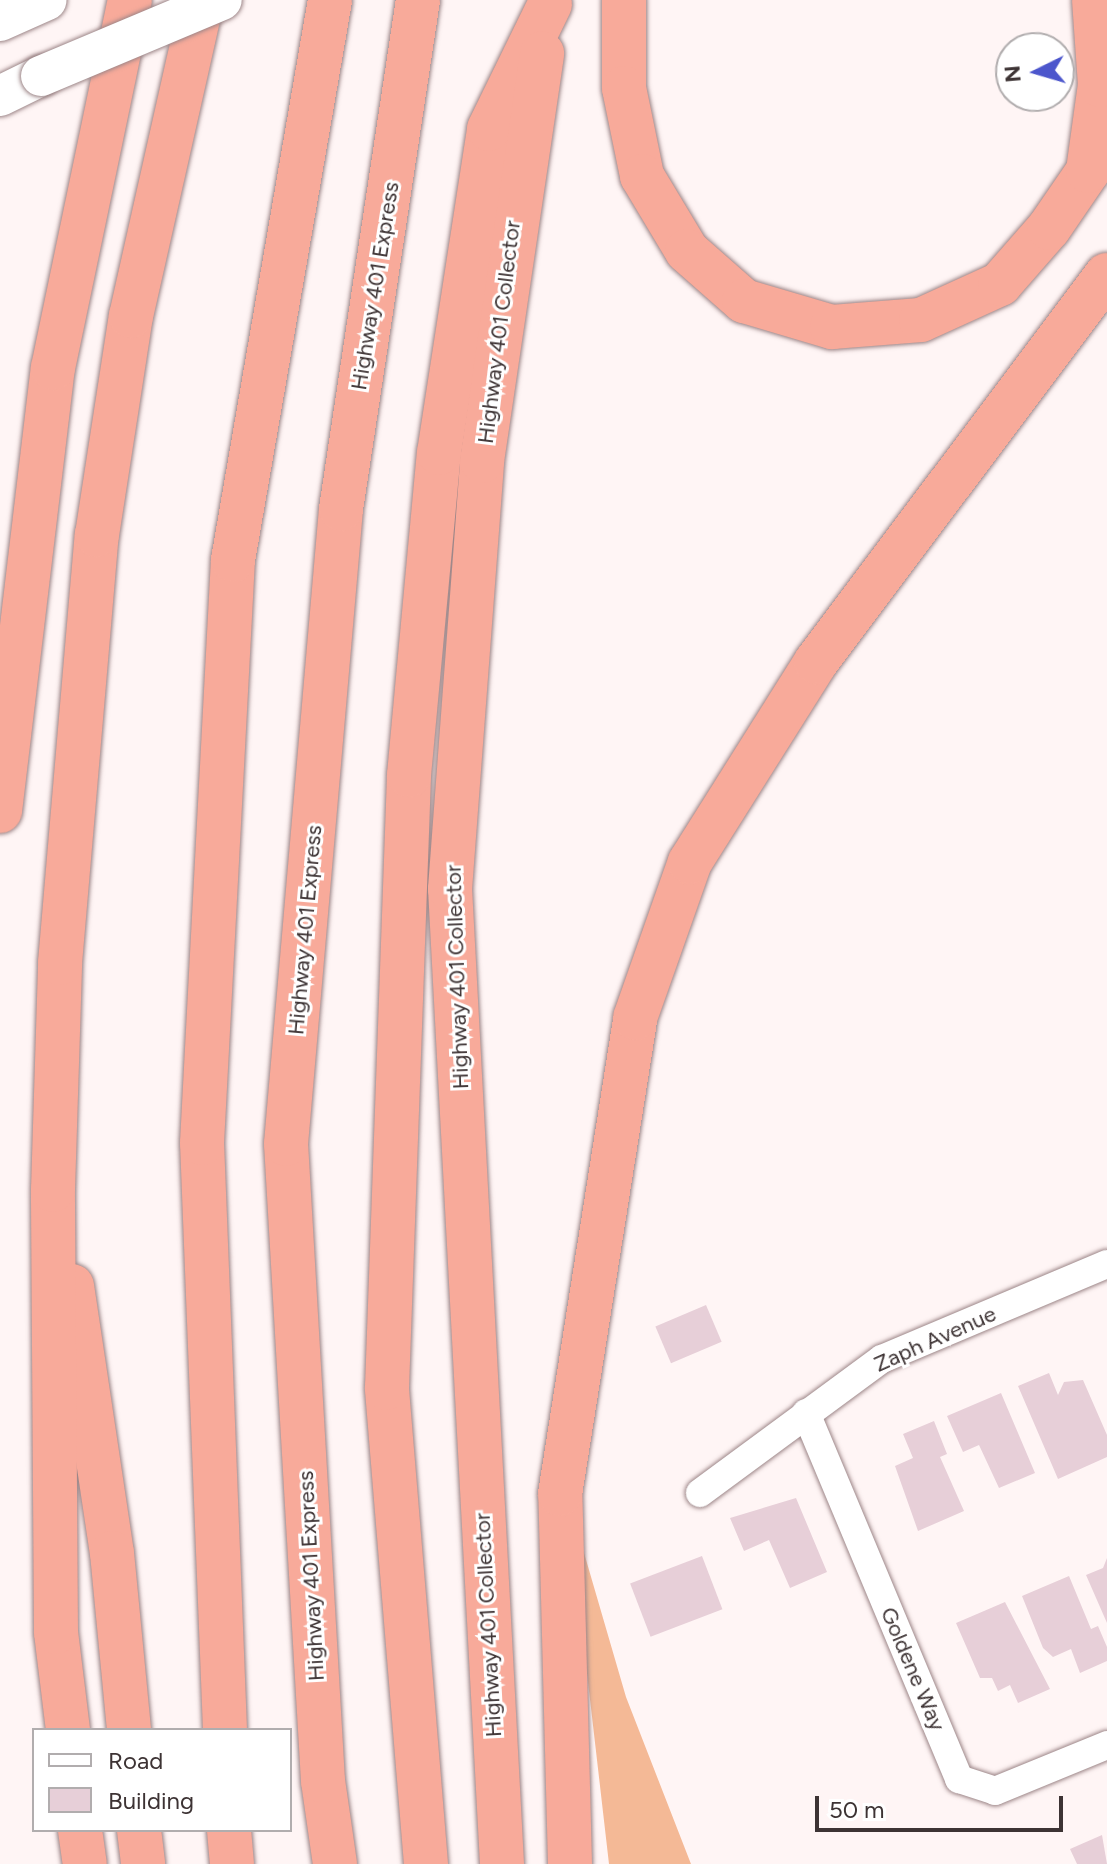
<!DOCTYPE html>
<style>
body{margin:0}
#map{position:relative;width:1107px;height:1864px;overflow:hidden;background:#fff5f5;font-family:Figtree,sans-serif}
div>[style]{position:absolute}
[style*='--x']{left:calc(var(--x)*1px);top:calc(var(--y)*1px);width:calc(var(--w)*1px);rotate:calc(var(--a)*1deg)}
.forest>*{inset:0;background:#f4b996}
.building>*{inset:0;background:#e7cfd8;transform-origin:0 0}
.roads{filter:drop-shadow(0 0 2px #9d8688) drop-shadow(0 0 2px #9d8688)}
.street>*{height:28px;margin:-14px;padding:0 14px;transform-origin:14px;border-radius:14px;background:#fff}
.secondary>*{height:40px;margin:-20px;padding:0 20px;transform-origin:20px;border-radius:20px;background:#fff}
.highway>*{height:44px;margin:-22px;padding:0 22px;transform-origin:22px;border-radius:22px;background:#f8aa9a}
.bridges{filter:drop-shadow(0 0 2px #9d8688) drop-shadow(0 0 2px #9d8688)}
.secondary-bridge>*{height:40px;margin:-20px;padding:0 20px;transform-origin:20px;border-radius:20px;background:#fff}
span{translate:-50% -50%;white-space:nowrap;text-align:center;line-height:1.15;-webkit-text-stroke:6px #fff;paint-order:stroke}
.street-label{font-size:22px;color:#3d3334}
.legend{position:absolute;left:32px;top:1728px;width:260px;height:104px;box-sizing:border-box;background:#fff;border:2px solid #b1adae;margin:0;padding:10px 14px;list-style:none;font-size:24px;color:#3d3334}
.legend li{display:flex;align-items:center;gap:16px;height:40px}
.legend b{width:40px;border:2px solid #b1adae}
.north{position:absolute;left:995px;top:32px;width:80px;height:80px;box-sizing:border-box;background:#fff;border:2px solid #b1adae;border-radius:50%;rotate:265deg;font-size:22px;font-weight:700;line-height:32px;text-align:center;color:#3d3334}
.north::after{content:'';display:block;margin:auto;width:28px;height:36px;background:#4c56cc;clip-path:polygon(50% 0,100% 100%,50% 72%,0 100%)}
.scale{position:absolute;left:815px;top:1796px;width:248px;height:36px;box-sizing:border-box;border:4px solid #3d3334;border-top:0;padding-left:10px;font-size:24px;line-height:28px;white-space:nowrap;color:#3d3334;-webkit-text-stroke:6px #fff;paint-order:stroke}
</style>
<div id="map">
<div class="forest">
<div style="clip-path:polygon(566px 1491px,626px 1697px,691px 1864px,609px 1864px)"></div>
</div>
<div class="building">
<div style="left:706px;top:1305px;width:40px;height:55px;rotate:67deg"></div>
<div style="clip-path:polygon(1049px 1373px,1058px 1395px,1064px 1382px,1083px 1380px,1107px 1435px,1107px 1457px,1058px 1479px,1018px 1386px)"></div>
<div style="clip-path:polygon(1001px 1393px,1035px 1473px,999px 1488px,979px 1445px,963px 1452px,947px 1416px)"></div>
<div style="clip-path:polygon(934px 1421px,947px 1454px,940px 1457px,964px 1511px,918px 1531px,895px 1466px,913px 1458px,903px 1434px)"></div>
<div style="clip-path:polygon(796px 1498px,827px 1572px,790px 1588px,769px 1540px,744px 1551px,730px 1518px)"></div>
<div style="left:702px;top:1556px;width:57px;height:77px;rotate:69deg"></div>
<div style="clip-path:polygon(1107px 1558px,1107px 1623px,1086px 1575px,1103px 1568px)"></div>
<div style="clip-path:polygon(1069px 1576px,1091px 1629px,1098px 1626px,1107px 1647px,1107px 1661px,1080px 1673px,1071px 1649px,1053px 1657px,1043px 1648px,1022px 1596px)"></div>
<div style="clip-path:polygon(1005px 1602px,1050px 1689px,1018px 1703px,1010px 1685px,998px 1691px,992px 1678px,980px 1678px,956px 1623px)"></div>
<div style="clip-path:polygon(1102px 1835px,1107px 1864px,1077px 1864px,1070px 1849px)"></div>
</div>
<div class="roads">
<div class="street">
<div style="--x:806;--y:1413;--w:397;--a:67.3"></div>
<div style="--x:959;--y:1779;--w:38;--a:18"></div>
<div style="--x:995;--y:1791;--w:121;--a:-22.3"></div>
<div style="--x:700;--y:1493;--w:226;--a:-36.4"></div>
<div style="--x:882;--y:1359;--w:244;--a:-22.9"></div>
</div>
<div class="secondary">
<div style="--x:0;--y:21;--w:51;--a:-24.1"></div>
<div style="--x:0;--y:96;--w:46;--a:-26"></div>
</div>
<div class="highway">
<div style="--x:624;--y:0;--w:88;--a:90"></div>
<div style="--x:624;--y:88;--w:90;--a:78.4"></div>
<div style="--x:642;--y:176;--w:87;--a:59"></div>
<div style="--x:687;--y:251;--w:76;--a:41.3"></div>
<div style="--x:744;--y:301;--w:92;--a:16.5"></div>
<div style="--x:832;--y:327;--w:89;--a:-4.5"></div>
<div style="--x:921;--y:320;--w:87;--a:-24.5"></div>
<div style="--x:1000;--y:284;--w:74;--a:-48.8"></div>
<div style="--x:1049;--y:228;--w:69;--a:-55.6"></div>
<div style="--x:1088;--y:171;--w:87;--a:-82.1"></div>
<div style="--x:1100;--y:85;--w:85;--a:-94"></div>
<div style="--x:0;--y:811;--w:446;--a:-83.2"></div>
<div style="--x:53;--y:368;--w:376;--a:-78.2"></div>
<div style="--x:72;--y:1286;--w:270;--a:81.5"></div>
<div style="--x:112;--y:1553;--w:178;--a:84.5"></div>
<div style="--x:68;--y:1730;--w:99;--a:-97"></div>
<div style="--x:56;--y:1632;--w:442;--a:-90.4"></div>
<div style="--x:53;--y:1190;--w:227;--a:-88.2"></div>
<div style="--x:60;--y:963;--w:430;--a:-85.1"></div>
<div style="--x:97;--y:535;--w:222;--a:-81.2"></div>
<div style="--x:131;--y:316;--w:324;--a:-77.3"></div>
<div style="--x:225;--y:1730;--w:587;--a:-92.24"></div>
<div style="--x:202;--y:1143;--w:584;--a:-86.96"></div>
<div style="--x:233;--y:560;--w:568;--a:-80.17"></div>
<div style="--x:80;--y:1830;--w:34;--a:82"></div>
<div style="--x:139;--y:1830;--w:34;--a:83"></div>
<div style="--x:229;--y:1830;--w:34;--a:85"></div>
<div style="--x:335;--y:1864;--w:84;--a:-98.2"></div>
<div style="--x:323;--y:1781;--w:638;--a:-93.32"></div>
<div style="--x:286;--y:1144;--w:637;--a:-85.05"></div>
<div style="--x:341;--y:509;--w:515;--a:-81.4"></div>
<div style="--x:426;--y:1864;--w:478;--a:-94.7"></div>
<div style="--x:387;--y:1388;--w:613;--a:-87.94"></div>
<div style="--x:409;--y:775;--w:323;--a:-84.7"></div>
<div style="--x:439;--y:453;--w:328;--a:-81.2"></div>
<div style="--x:489;--y:129;--w:139;--a:-64"></div>
<div style="--x:502;--y:1864;--w:976;--a:-93.05"></div>
<div style="--x:450;--y:889;--w:429;--a:-85.7"></div>
<div style="--x:482;--y:461;--w:412;--a:-81.6"></div>
<div style="--x:570;--y:1864;--w:370;--a:-91.5"></div>
<div style="--x:560;--y:1494;--w:482;--a:-81"></div>
<div style="--x:635;--y:1018;--w:165;--a:-70.6"></div>
<div style="--x:690;--y:862;--w:236;--a:-57.8"></div>
<div style="--x:816;--y:662;--w:484;--a:-53.1"></div>
</div>
</div>
<div class="bridges">
<div class="secondary-bridge">
<div style="--x:41;--y:76;--w:196;--a:-22.8"></div>
</div>
</div>
<div class="street-label">
<span style="left:375px;top:286px;rotate:-81deg">Highway 401 Express</span>
<span style="left:499px;top:332px;rotate:-83deg">Highway 401 Collector</span>
<span style="left:305px;top:930px;rotate:-85deg">Highway 401 Express</span>
<span style="left:457px;top:977px;rotate:-92deg">Highway 401 Collector</span>
<span style="left:935px;top:1339px;rotate:-24deg">Zaph Avenue</span>
<span style="left:311px;top:1576px;rotate:-93deg">Highway 401 Express</span>
<span style="left:488px;top:1625px;rotate:-93deg">Highway 401 Collector</span>
<span style="left:913px;top:1669px;rotate:67deg">Goldene Way</span>
</div>
<ul class="legend">
<li><b style="height:10px;background:#fff"></b>Road</li>
<li><b style="height:22px;background:#e7cfd8"></b>Building</li>
</ul>
<div class="north">N</div>
<div class="scale">50 m</div>
</div>
